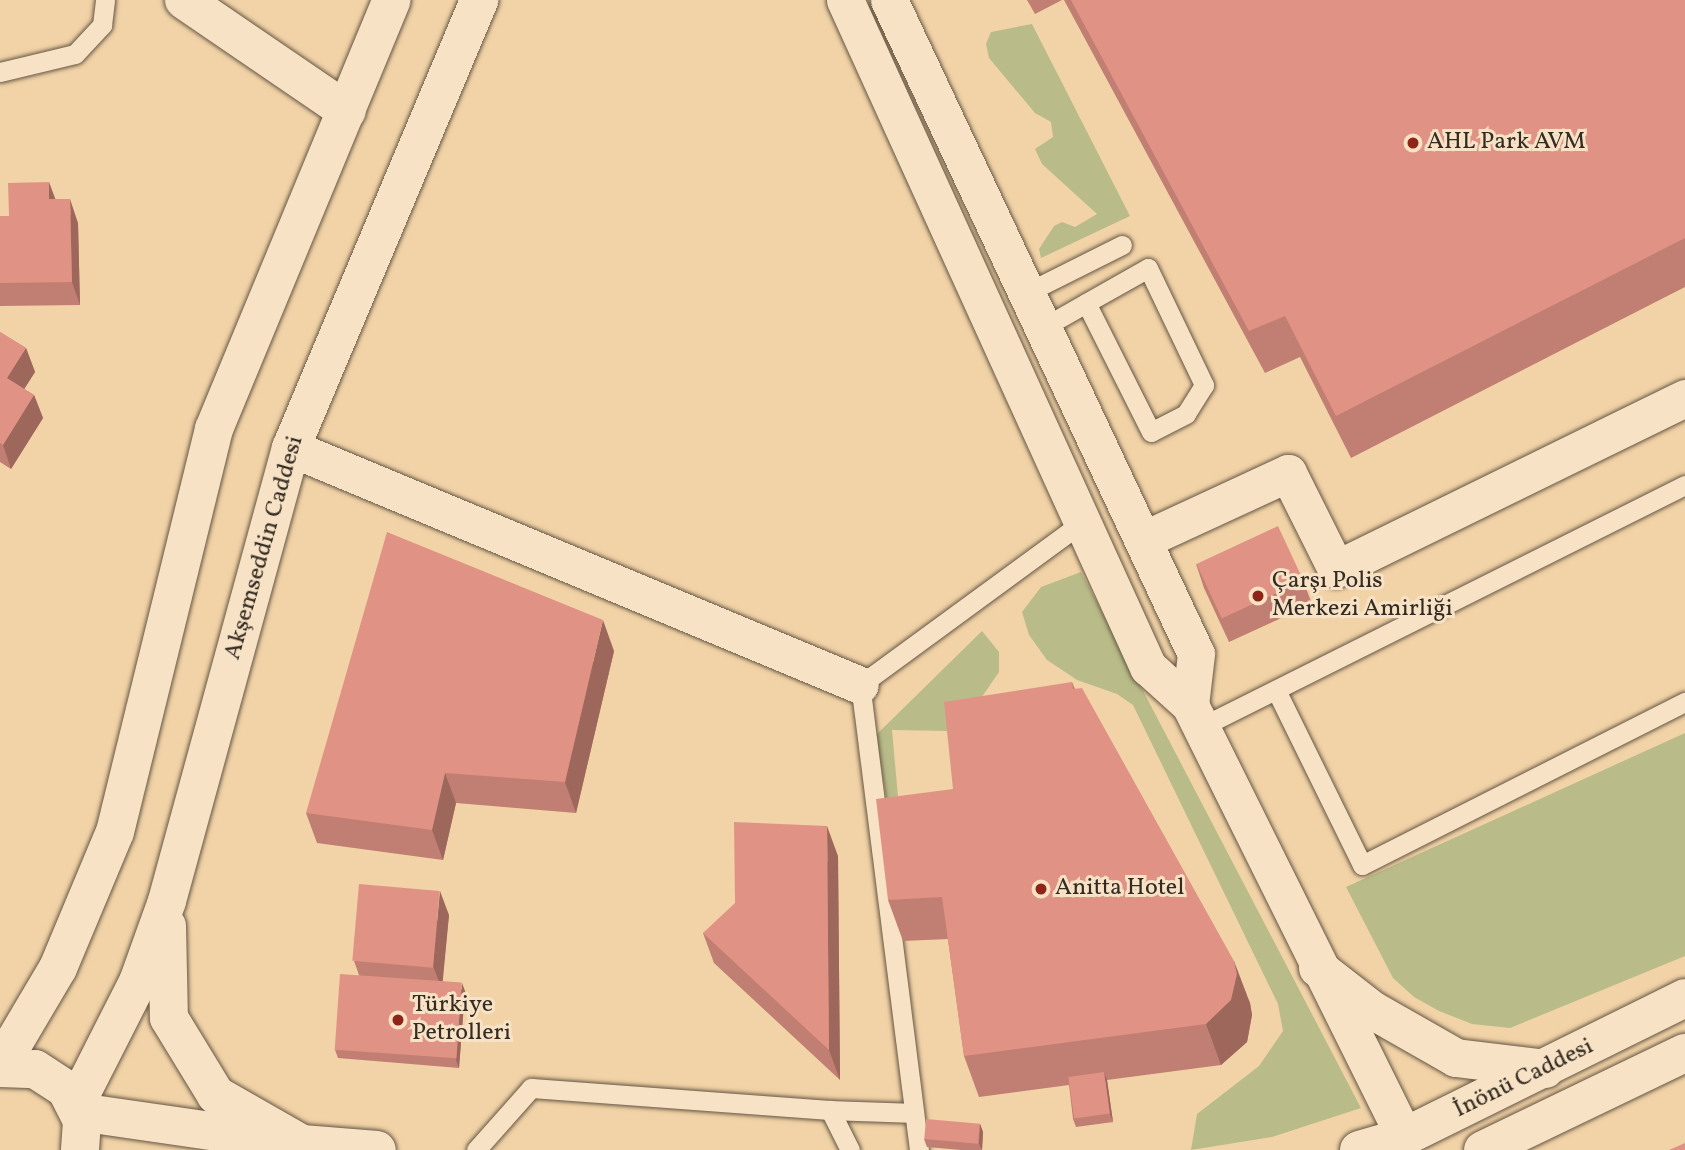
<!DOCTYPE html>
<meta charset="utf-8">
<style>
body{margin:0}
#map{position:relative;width:1685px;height:1150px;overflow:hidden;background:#f2d3a7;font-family:Vollkorn,serif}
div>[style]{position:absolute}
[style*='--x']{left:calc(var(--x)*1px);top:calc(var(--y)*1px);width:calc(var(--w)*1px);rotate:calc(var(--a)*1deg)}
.green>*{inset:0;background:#b9bc88}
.roads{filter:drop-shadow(0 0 2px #645643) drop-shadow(0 0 2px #645643)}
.service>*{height:19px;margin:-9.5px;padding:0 9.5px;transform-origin:9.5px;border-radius:9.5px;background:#f7e2c6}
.minor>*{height:37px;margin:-18.5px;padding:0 18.5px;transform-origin:18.5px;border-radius:18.5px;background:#f7e2c6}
.tertiary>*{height:38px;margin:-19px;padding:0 19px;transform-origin:19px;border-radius:19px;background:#f7e2c6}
.secondary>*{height:38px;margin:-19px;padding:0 19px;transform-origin:19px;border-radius:19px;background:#f7e2c6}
.wall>*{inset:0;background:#c17e72}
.shaded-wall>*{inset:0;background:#9d675c}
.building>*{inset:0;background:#e09384;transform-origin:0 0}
.dots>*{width:19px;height:19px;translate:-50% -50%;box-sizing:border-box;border:4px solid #f7e2c6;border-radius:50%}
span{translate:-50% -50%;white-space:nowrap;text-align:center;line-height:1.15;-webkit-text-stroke:6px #f7e2c6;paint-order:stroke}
.poi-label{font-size:24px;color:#342c22}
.left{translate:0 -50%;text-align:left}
.street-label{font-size:24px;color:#342c22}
</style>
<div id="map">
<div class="green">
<div style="clip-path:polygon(1032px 24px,1130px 216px,1041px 258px,1039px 249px,1054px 226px,1062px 222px,1075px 227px,1097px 214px,1042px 164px,1035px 149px,1053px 137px,1051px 122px,1035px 113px,989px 58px,986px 44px,991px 32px)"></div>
<div style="clip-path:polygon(1081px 572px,1361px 1108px,1272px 1137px,1191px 1150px,1197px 1114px,1259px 1066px,1283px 1031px,1278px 1004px,1133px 705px,1117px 694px,1077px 680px,1047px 660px,1029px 635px,1022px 612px,1041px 587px)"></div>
<div style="clip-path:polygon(982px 631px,999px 652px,999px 672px,966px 720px,947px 731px,892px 730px,901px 830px,892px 833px,876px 735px)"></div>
<div style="clip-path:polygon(1685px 733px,1685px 956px,1510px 1028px,1472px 1024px,1439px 1011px,1414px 997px,1393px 978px,1346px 887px)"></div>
</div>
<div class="roads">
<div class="service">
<div style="--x:0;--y:72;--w:77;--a:-13.5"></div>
<div style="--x:75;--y:54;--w:40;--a:-47"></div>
<div style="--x:102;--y:25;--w:25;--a:-83"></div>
<div style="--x:1028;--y:292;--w:105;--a:-26.6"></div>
<div style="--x:1044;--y:327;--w:48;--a:-29.7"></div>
<div style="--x:1086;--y:303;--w:71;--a:-29.4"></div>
<div style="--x:1148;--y:268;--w:130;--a:64.4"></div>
<div style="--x:1204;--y:385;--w:34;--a:122"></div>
<div style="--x:1186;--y:414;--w:39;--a:153"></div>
<div style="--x:1151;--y:432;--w:144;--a:-116.7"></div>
<div style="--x:1276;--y:690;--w:195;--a:63.8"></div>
<div style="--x:1362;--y:865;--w:362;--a:-26.8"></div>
<div style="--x:1201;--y:727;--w:541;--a:-26.57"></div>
<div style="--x:830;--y:1110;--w:84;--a:2"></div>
<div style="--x:476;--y:1150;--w:83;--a:-48.4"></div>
<div style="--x:531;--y:1088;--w:300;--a:4.2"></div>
<div style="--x:830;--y:1110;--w:45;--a:63.4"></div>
<div style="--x:919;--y:1150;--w:469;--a:-97.2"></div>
<div style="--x:860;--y:685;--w:276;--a:-36.2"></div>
</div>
<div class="minor">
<div style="--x:845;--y:0;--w:733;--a:65.57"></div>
<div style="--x:1148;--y:667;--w:57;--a:42.1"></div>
<div style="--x:1190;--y:705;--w:482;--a:63.6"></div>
<div style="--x:889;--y:0;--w:722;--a:64.85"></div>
<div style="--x:1196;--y:654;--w:51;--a:96.7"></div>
<div style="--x:291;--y:448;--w:616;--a:22.61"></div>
<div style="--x:1143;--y:540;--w:160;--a:-24.8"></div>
<div style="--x:1288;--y:473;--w:107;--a:63.4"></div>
<div style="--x:1336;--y:569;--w:389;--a:-26.1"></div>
</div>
<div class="tertiary">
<div style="--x:184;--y:0;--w:197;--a:34.3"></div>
<div style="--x:1318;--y:968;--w:68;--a:37.9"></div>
<div style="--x:1372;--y:1010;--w:97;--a:29.7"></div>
<div style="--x:1456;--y:1058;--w:90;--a:7"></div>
<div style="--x:1359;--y:1150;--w:47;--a:-16.1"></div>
<div style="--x:1404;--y:1137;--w:313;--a:-26.3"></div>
<div style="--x:1483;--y:1150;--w:224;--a:-25.7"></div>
</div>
<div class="secondary">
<div style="--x:167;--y:926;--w:92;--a:88.8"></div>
<div style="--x:169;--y:1018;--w:90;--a:58.6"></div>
<div style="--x:216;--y:1095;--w:99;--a:29.7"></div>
<div style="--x:0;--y:1066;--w:114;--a:-59.4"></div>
<div style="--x:58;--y:968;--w:147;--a:-67.3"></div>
<div style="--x:115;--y:832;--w:415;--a:-76.2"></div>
<div style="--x:214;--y:429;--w:464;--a:-67.5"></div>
<div style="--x:0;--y:1068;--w:35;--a:2"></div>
<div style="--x:35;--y:1069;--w:37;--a:33"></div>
<div style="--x:66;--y:1089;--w:36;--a:63"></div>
<div style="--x:82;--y:1121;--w:29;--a:94"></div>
<div style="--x:76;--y:1104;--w:137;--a:-63.1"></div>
<div style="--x:138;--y:982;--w:86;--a:-70.3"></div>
<div style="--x:167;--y:901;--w:470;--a:-74.7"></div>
<div style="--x:291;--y:448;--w:486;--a:-67.2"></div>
<div style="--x:79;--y:1112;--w:225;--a:8.2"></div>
<div style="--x:302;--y:1144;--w:75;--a:4.6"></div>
</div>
</div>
<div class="wall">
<div style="clip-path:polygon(1027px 0,1062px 0,1035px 14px)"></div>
<div style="clip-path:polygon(1064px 0,1685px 0,1685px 287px,1351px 458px,1300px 357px,1265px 373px)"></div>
<div style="clip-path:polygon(55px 199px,78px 223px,80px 305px,0 306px,0 216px,9px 216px)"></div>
<div style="clip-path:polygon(0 332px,26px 348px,35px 372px,24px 389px,34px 395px,43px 418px,11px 469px,0 462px)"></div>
<div style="clip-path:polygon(1196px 564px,1303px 580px,1312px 604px,1229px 642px,1204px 588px)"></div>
<div style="clip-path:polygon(614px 651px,576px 813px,456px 803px,443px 860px,317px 843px,306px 813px)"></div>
<div style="clip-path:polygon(1072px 682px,1075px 689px,1250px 1003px,1252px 1015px,1247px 1042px,1221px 1065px,1107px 1080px,1113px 1122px,1076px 1127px,1073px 1119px,1069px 1085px,979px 1097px,964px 1056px,948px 939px,903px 941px,888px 900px,953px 789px)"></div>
<div style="clip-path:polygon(838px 856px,840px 1080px,714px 963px,703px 933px)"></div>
<div style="clip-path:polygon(449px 915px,442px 982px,465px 991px,459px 1068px,338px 1058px,335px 1050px,359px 975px,354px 961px)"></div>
<div style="clip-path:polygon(980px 1124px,983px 1132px,982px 1150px,961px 1150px,927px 1147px,924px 1139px)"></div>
</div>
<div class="shaded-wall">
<div style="clip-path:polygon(49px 182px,58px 206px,49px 199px)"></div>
<div style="clip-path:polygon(70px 199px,78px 223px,80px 305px,72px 282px)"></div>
<div style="clip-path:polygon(26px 348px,35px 372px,16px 402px,7px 378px)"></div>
<div style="clip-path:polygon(34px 395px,43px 418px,11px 469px,3px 445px)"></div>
<div style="clip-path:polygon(603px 620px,614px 651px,576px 813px,565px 782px)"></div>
<div style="clip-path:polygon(445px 773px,456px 803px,443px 860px,432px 830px)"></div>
<div style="clip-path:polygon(827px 826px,838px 856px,840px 1080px,829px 1050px)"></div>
<div style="clip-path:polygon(440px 891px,449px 915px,442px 989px,433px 966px)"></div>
<div style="clip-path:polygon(1234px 961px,1250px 1003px,1252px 1015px,1247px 1042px,1221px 1065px,1206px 1024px)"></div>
<div style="clip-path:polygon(462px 983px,465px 991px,459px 1068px,456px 1060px)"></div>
<div style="clip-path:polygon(1104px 1072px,1107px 1080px,1113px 1122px,1110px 1114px)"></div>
<div style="clip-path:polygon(980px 1124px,983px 1132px,982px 1150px,979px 1144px)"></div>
</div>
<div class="building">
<div style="clip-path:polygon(1071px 0,1685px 0,1685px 238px,1336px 416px,1285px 316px,1249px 331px)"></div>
<div style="clip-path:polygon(49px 182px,49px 199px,70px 199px,72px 282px,0 283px,0 216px,9px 216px,8px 183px)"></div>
<div style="clip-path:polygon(0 332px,26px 348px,7px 378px,34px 395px,3px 445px,0 443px)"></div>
<div style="left:1278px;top:526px;width:60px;height:90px;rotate:65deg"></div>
<div style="clip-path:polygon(387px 532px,603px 620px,565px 782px,445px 773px,432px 830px,306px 813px)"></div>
<div style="clip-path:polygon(1072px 682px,1073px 689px,1082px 688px,1234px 961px,1237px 974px,1231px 1000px,1206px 1024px,964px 1056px,942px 897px,888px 900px,876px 799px,953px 789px,944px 702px)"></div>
<div style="clip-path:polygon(734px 822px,827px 826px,829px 1050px,703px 933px,735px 903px)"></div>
<div style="left:359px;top:884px;width:81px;height:77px;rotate:5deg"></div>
<div style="left:340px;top:974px;width:122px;height:76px;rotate:4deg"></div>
<div style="left:1104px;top:1072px;width:42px;height:36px;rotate:82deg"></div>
<div style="left:926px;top:1119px;width:54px;height:20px;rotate:5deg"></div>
<div style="clip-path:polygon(1685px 1143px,1685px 1150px,1669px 1150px)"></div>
</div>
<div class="dots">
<div style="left:1413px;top:143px;background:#8f2418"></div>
<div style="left:1258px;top:596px;background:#8f2418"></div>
<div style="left:1041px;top:889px;background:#8f2418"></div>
<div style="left:398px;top:1020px;background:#8f2418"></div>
</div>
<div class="poi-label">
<span class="left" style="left:1427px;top:143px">AHL Park AVM</span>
<span class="left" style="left:1272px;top:596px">Çarşı Polis<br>Merkezi Amirliği</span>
<span class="left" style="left:1055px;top:889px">Anitta Hotel</span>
<span class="left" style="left:412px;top:1020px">Türkiye<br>Petrolleri</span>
</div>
<div class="street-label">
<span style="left:265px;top:548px;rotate:-74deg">Akşemseddin Caddesi</span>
<span style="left:1524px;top:1079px;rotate:-26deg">İnönü Caddesi</span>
</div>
</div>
